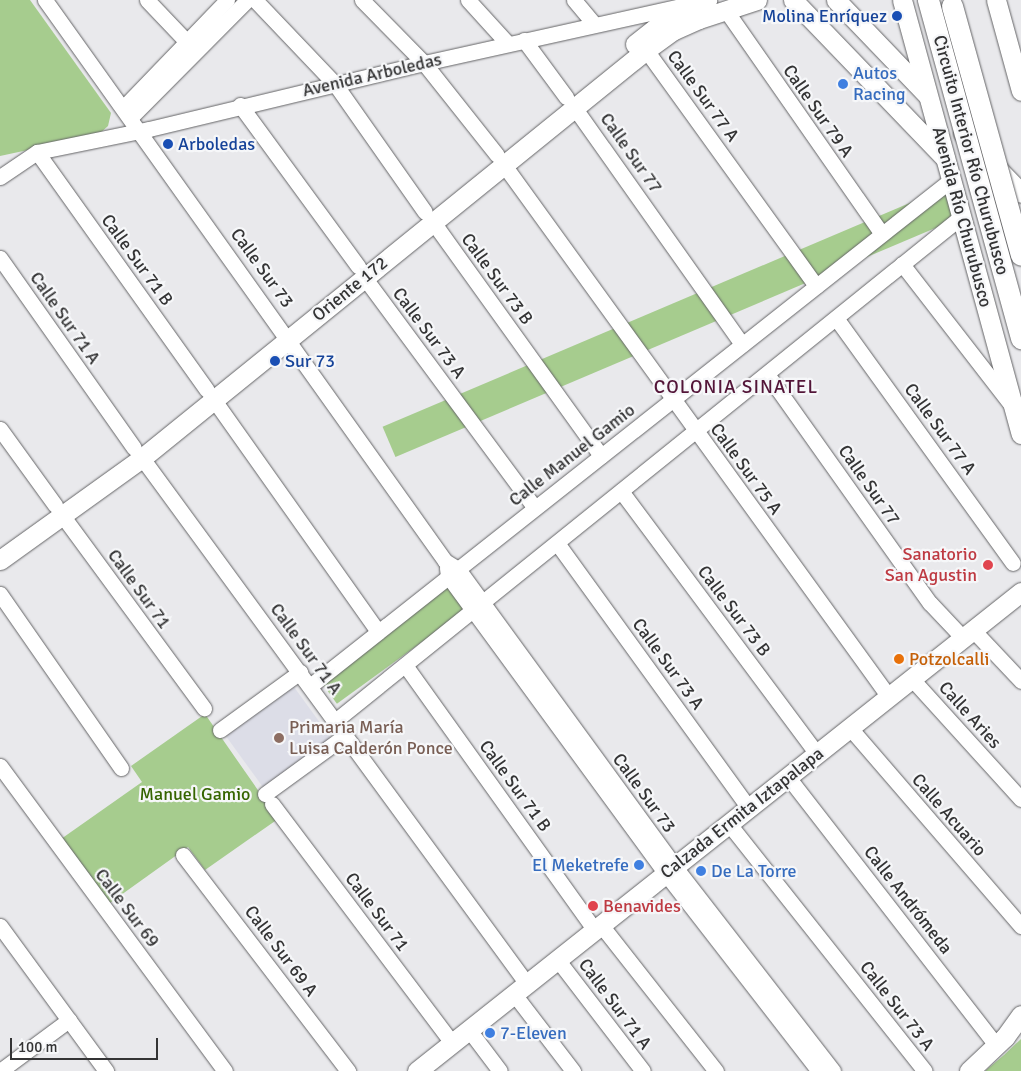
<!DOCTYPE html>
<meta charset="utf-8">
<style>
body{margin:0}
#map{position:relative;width:1021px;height:1071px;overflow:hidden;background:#e9e9ec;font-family:Signika,sans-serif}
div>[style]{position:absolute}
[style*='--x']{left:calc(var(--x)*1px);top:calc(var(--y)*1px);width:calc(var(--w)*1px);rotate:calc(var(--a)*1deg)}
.built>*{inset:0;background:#dcdde7;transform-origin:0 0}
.green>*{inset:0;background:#a6cc8e;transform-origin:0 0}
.roads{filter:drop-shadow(0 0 1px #646466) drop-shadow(0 0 1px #646466)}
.minor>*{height:15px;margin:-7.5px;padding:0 7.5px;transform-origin:7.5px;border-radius:7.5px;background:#fff}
.major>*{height:19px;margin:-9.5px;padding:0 9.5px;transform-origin:9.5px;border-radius:9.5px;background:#fff}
.bridges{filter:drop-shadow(0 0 1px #646466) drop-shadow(0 0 1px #646466)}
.highway-bridge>*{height:21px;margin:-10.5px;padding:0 10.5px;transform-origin:10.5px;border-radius:10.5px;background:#fff}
.dots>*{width:14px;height:14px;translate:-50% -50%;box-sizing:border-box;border:2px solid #f6f7f9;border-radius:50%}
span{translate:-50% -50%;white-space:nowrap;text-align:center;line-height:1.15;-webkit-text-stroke:4.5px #f6f7f9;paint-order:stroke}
.transit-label{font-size:18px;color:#164399}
.right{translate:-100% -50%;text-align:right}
.left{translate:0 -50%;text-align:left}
.shop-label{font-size:18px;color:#366cbe}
.street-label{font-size:18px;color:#343435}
.health-label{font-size:18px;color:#be3a42}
.food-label{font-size:18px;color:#c56008}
.education-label{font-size:18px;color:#785e54}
.park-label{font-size:18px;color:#356400}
.neighbourhood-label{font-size:19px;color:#531538;letter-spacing:1px}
.scale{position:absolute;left:10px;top:1038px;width:148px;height:22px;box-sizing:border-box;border:2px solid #343435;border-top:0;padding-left:6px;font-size:15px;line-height:18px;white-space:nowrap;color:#343435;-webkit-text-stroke:4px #f6f7f9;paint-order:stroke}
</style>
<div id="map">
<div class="built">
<div style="left:294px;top:687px;width:64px;height:84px;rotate:54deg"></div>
</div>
<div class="green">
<div style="clip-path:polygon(0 0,30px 0,111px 113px,108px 126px,98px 135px,0 156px)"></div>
<div style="left:945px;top:188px;width:33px;height:611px;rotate:67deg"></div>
<div style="left:448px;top:581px;width:34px;height:162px;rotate:54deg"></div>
<div style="clip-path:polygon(205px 714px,278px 819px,205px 870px,188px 847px,107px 905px,61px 839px,142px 782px,131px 766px)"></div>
<div style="clip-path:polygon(1021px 1039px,1021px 1071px,985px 1071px,1004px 1055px)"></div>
</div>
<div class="roads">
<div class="minor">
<div style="--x:45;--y:0;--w:689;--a:54.51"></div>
<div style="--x:445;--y:561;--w:15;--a:32"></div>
<div style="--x:458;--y:569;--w:369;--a:53.9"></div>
<div style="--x:675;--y:867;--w:258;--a:52.2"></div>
<div style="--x:147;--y:0;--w:58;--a:46.4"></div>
<div style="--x:255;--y:0;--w:116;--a:46.4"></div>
<div style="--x:335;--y:84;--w:156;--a:54.9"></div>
<div style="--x:362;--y:0;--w:88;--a:45.5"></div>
<div style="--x:424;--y:63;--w:117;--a:51.6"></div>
<div style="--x:468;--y:0;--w:59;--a:47.7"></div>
<div style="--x:574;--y:0;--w:31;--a:50"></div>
<div style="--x:725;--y:9;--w:274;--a:55.1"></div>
<div style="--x:524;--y:40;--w:71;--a:53.6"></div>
<div style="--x:646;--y:50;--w:291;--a:54.2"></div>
<div style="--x:240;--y:105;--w:200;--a:53.8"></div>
<div style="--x:574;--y:107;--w:291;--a:54.7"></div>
<div style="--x:123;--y:108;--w:150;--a:-46.1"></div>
<div style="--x:130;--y:118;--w:166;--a:-45.2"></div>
<div style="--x:37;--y:152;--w:292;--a:54.5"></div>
<div style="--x:504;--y:165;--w:657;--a:54.11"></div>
<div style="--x:0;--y:177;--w:45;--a:-34"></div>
<div style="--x:37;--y:152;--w:114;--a:-11.6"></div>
<div style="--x:149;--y:129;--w:283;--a:-13.5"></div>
<div style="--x:424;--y:63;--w:264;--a:-12.5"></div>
<div style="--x:433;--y:222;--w:288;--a:54.3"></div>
<div style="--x:0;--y:258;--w:232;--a:54.8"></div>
<div style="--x:902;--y:264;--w:176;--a:52.2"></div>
<div style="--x:364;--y:277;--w:287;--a:53.5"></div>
<div style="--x:836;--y:318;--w:302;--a:54.2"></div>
<div style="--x:767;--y:374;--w:281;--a:54.6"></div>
<div style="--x:930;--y:603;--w:48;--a:46.7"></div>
<div style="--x:214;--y:400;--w:284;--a:54.7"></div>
<div style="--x:0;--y:429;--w:94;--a:54.1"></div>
<div style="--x:142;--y:458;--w:652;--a:53.8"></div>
<div style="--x:621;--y:491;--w:328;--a:53.3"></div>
<div style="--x:62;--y:515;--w:240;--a:53.7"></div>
<div style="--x:557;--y:543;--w:327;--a:54.1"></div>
<div style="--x:447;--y:568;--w:8;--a:83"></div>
<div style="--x:448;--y:576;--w:369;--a:53.8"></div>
<div style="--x:666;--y:874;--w:249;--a:52.2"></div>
<div style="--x:0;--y:594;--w:212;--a:55.2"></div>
<div style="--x:973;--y:630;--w:70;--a:46.7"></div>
<div style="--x:405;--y:665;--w:326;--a:54.4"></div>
<div style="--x:912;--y:679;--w:162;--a:47.8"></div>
<div style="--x:310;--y:686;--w:818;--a:-38.3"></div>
<div style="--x:335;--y:721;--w:805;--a:-38.85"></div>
<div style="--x:850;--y:728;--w:262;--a:49.2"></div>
<div style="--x:220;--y:730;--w:99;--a:-35.9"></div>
<div style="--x:0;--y:766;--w:379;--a:53.6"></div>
<div style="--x:788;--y:777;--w:341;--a:52.2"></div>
<div style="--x:265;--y:794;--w:100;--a:-36.1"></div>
<div style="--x:272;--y:804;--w:299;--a:53"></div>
<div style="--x:729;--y:824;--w:315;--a:51.6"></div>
<div style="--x:183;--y:855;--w:272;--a:52.6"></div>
<div style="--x:601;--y:925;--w:186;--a:51.8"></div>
<div style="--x:0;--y:926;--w:180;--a:53.8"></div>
<div style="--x:557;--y:959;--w:141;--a:52.5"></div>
<div style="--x:514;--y:994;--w:97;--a:52.5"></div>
<div style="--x:469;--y:1030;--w:51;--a:52.9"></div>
<div style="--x:0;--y:1071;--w:86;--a:-36.5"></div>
</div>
<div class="major">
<div style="--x:793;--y:0;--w:219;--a:46.1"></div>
<div style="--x:836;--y:0;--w:132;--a:46.2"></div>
<div style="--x:902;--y:0;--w:450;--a:74.7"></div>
<div style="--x:996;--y:0;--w:94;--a:74.6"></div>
<div style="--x:635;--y:44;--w:61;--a:-38.4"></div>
<div style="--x:683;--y:6;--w:25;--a:-14"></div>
<div style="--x:963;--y:133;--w:83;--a:46"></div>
<div style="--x:0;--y:560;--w:175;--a:-35.7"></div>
<div style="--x:142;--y:458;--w:648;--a:-38.99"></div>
<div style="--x:646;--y:50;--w:34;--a:-36"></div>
<div style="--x:674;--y:30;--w:27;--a:-24"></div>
<div style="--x:699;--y:19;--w:61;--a:-18.1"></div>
<div style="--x:417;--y:1071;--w:771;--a:-38.42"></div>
<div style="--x:969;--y:1071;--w:50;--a:-43.4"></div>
<div style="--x:1005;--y:1037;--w:27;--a:-54"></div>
</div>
</div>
<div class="bridges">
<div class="highway-bridge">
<div style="--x:928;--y:0;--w:351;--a:74.6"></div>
<div style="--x:952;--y:6;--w:258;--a:74.5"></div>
</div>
</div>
<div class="dots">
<div style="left:897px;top:16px;background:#1a4fb4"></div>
<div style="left:843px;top:84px;background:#3f7fe0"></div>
<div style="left:168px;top:144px;background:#1a4fb4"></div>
<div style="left:275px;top:361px;background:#1a4fb4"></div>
<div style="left:988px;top:565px;background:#e0444e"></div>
<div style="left:899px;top:659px;background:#e8710a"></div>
<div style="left:279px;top:738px;background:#8d6e63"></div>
<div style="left:639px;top:865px;background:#3f7fe0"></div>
<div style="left:701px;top:871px;background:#3f7fe0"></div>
<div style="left:593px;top:906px;background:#e0444e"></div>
<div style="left:490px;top:1033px;background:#3f7fe0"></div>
</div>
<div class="transit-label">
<span class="right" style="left:887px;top:16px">Molina Enríquez</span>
<span class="left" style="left:178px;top:144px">Arboledas</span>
<span class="left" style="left:285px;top:361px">Sur 73</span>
</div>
<div class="shop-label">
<span class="left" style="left:853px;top:84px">Autos<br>Racing</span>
<span class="right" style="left:629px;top:865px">El Meketrefe</span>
<span class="left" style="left:711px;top:871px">De La Torre</span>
<span class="left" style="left:500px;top:1033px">7-Eleven</span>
</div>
<div class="street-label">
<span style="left:372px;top:75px;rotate:-13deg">Avenida Arboledas</span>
<span style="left:703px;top:96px;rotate:54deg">Calle Sur 77 A</span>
<span style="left:818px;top:111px;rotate:55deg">Calle Sur 79 A</span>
<span style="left:631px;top:153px;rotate:55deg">Calle Sur 77</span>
<span style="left:971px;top:155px;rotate:75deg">Circuito Interior Río Churubusco</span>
<span style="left:962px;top:217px;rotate:75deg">Avenida Río Churubusco</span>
<span style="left:137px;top:260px;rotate:54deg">Calle Sur 71 B</span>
<span style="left:262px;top:268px;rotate:54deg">Calle Sur 73</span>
<span style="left:497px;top:279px;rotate:54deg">Calle Sur 73 B</span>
<span style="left:350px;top:289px;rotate:-39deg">Oriente 172</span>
<span style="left:65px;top:318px;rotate:55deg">Calle Sur 71 A</span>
<span style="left:429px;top:333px;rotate:53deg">Calle Sur 73 A</span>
<span style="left:940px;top:429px;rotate:54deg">Calle Sur 77 A</span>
<span style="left:572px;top:455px;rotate:-38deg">Calle Manuel Gamio</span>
<span style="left:746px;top:469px;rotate:54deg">Calle Sur 75 A</span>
<span style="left:869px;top:485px;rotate:55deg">Calle Sur 77</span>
<span style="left:139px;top:589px;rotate:54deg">Calle Sur 71</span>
<span style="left:734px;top:611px;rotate:53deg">Calle Sur 73 B</span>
<span style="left:306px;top:649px;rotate:54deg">Calle Sur 71 A</span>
<span style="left:668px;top:664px;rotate:54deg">Calle Sur 73 A</span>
<span style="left:970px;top:715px;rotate:48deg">Calle Aries</span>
<span style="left:515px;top:786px;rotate:54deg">Calle Sur 71 B</span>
<span style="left:644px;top:793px;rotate:54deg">Calle Sur 73</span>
<span style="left:742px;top:813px;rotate:-38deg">Calzada Ermita Iztapalapa</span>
<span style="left:949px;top:815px;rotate:49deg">Calle Acuario</span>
<span style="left:908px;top:900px;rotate:52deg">Calle Andrómeda</span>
<span style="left:127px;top:908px;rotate:53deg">Calle Sur 69</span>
<span style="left:377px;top:912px;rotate:53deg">Calle Sur 71</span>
<span style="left:281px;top:951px;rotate:53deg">Calle Sur 69 A</span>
<span style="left:615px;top:1004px;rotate:53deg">Calle Sur 71 A</span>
<span style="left:897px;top:1006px;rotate:52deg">Calle Sur 73 A</span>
</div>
<div class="health-label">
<span class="right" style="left:977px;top:565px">Sanatorio<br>San Agustin</span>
<span class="left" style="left:603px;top:906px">Benavides</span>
</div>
<div class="food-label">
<span class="left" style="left:909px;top:659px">Potzolcalli</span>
</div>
<div class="education-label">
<span class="left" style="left:289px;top:738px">Primaria María<br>Luisa Calderón Ponce</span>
</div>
<div class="park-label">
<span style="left:195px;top:794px">Manuel Gamio</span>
</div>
<div class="neighbourhood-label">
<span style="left:736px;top:388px">COLONIA SINATEL</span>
</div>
<div class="scale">100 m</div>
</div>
